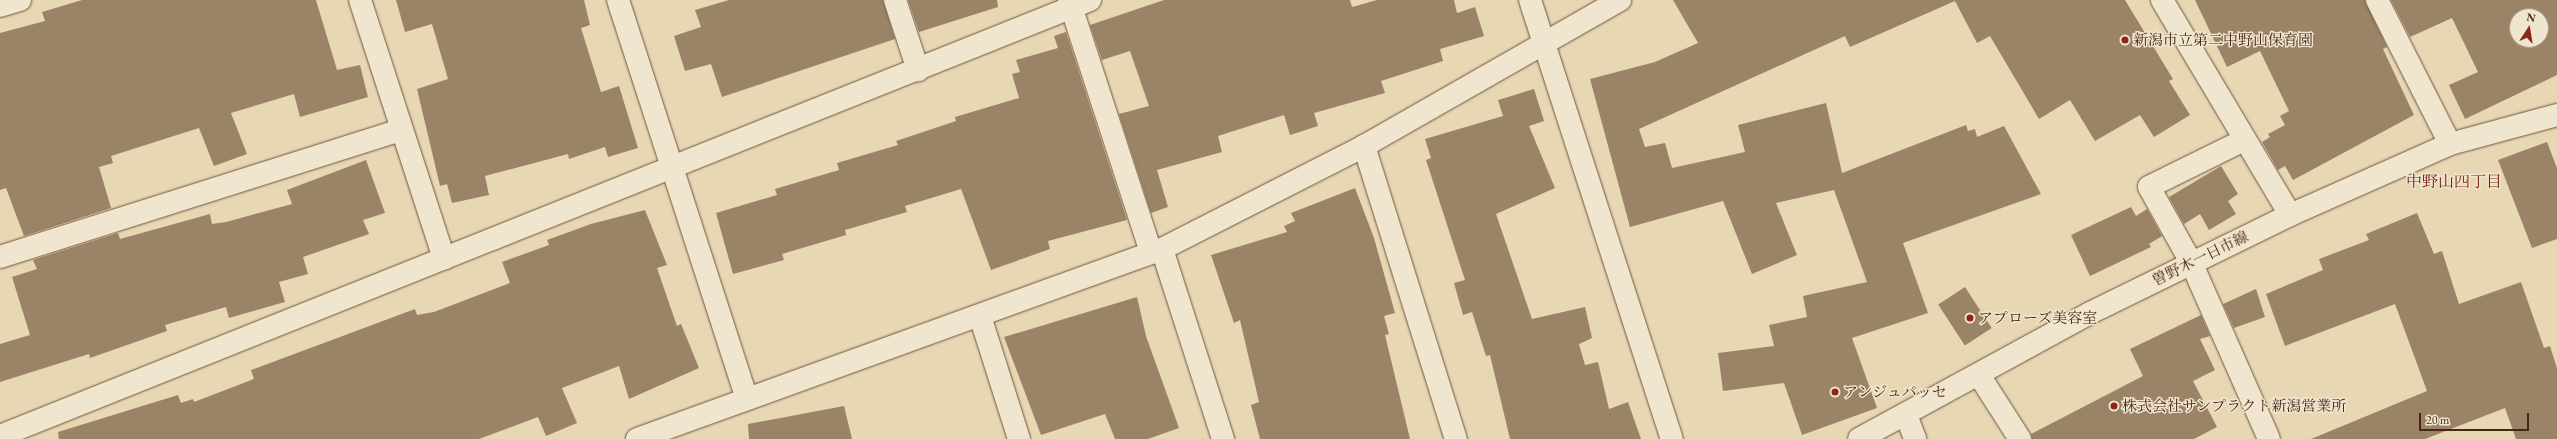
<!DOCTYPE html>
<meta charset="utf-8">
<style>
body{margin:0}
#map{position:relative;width:2557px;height:439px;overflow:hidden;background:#e8d7b3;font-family:"EB Garamond","Noto Serif JP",serif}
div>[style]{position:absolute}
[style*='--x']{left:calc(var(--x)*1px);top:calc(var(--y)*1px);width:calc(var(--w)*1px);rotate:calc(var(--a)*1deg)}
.building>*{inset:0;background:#9b8368;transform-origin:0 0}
.roads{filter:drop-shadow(0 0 1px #70533d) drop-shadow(0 0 1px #70533d)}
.street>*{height:22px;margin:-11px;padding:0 11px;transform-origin:11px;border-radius:11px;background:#f0e5ce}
.secondary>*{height:22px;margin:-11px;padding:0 11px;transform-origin:11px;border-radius:11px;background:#f0e5ce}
.dots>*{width:11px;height:11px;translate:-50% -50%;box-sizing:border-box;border:2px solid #f0e5ce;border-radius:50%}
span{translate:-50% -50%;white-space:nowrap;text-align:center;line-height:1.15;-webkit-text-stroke:3px #f0e5ce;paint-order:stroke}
.poi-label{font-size:15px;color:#482716}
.left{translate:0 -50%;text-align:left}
.street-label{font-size:15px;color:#482716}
.neighbourhood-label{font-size:16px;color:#7a1f14}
.north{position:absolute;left:2509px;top:8px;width:40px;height:40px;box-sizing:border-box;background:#f0e5ce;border:1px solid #ad9984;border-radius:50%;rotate:12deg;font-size:11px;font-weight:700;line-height:16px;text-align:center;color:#482716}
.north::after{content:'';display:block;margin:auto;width:14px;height:18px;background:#8f2418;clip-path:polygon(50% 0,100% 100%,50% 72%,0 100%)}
.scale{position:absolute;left:2419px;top:413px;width:110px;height:18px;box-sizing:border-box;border:2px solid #482716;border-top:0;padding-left:5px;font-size:12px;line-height:14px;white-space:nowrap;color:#482716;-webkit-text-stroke:3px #f0e5ce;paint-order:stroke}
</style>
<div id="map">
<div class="building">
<div style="clip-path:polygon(82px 0,316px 0,337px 70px,360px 65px,368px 97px,300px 117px,294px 94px,231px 113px,247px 154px,214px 166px,199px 128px,111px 156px,113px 163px,99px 167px,111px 208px,24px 236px,6px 188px,0 190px,0 33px,45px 21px,42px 12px)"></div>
<div style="clip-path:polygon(396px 0,584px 0,590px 25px,581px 28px,601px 92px,619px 86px,638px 148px,608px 157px,605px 147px,569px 159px,568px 154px,485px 176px,489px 195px,452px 203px,447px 184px,440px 186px,417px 89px,448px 79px,432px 24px,405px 32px)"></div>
<div style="clip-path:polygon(729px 0,883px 0,895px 39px,722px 97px,711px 64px,685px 71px,674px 36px,701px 27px,695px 10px)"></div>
<div style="clip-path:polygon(908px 0,997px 0,998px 7px,919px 32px)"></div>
<div style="clip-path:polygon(1164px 0,1350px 0,1352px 7px,1377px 0,1454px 0,1457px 13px,1475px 7px,1484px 36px,1440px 49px,1443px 61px,1381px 81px,1385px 93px,1314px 113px,1318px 126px,1290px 135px,1284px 115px,1218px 136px,1222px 152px,1157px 170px,1168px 207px,1151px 213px,1119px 114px,1149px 106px,1130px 51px,1102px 60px,1090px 25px)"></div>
<div style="clip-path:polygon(1673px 0,2125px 0,2173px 79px,2169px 81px,2190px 115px,2154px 137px,2140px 115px,2095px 141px,2070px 100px,2039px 119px,1990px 36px,1977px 43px,1955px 1px,1850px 47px,1845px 36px,1639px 129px,1645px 147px,1665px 143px,1672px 168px,1745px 152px,1738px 125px,1826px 103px,1842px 173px,1966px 125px,1968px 131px,1975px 129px,1977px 137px,2004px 126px,2041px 194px,1903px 243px,1928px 313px,1852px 338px,1877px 408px,1802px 435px,1784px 383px,1723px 391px,1718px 353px,1774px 346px,1769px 325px,1807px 317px,1803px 296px,1867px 282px,1834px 190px,1776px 203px,1797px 255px,1752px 274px,1723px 201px,1630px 227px,1590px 79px,1655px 62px,1698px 43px)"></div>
<div style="clip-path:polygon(2195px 0,2365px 0,2387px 47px,2383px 49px,2414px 115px,2293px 180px,2285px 166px,2278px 170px,2262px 142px,2270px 137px,2268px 134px,2285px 125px,2280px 116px,2289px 111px,2260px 51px,2227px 67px)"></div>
<div style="clip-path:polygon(evenodd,2391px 0,2557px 0,2557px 75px,2465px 119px,2449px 85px,2478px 72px,2452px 18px,2410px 37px,2391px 0,2517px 16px,2541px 16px,2541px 40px,2517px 40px,2517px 16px)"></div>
<div style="clip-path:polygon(1066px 32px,1127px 220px,1048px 241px,1050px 249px,991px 270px,961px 189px,905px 206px,907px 212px,845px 230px,846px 235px,782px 254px,784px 260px,733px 274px,716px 213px,777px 195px,775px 189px,839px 170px,837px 163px,898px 145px,896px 141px,956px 121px,955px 117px,1019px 98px,1012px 74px,1020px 72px,1016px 60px,1058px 48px,1054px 36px)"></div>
<div style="clip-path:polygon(1534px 89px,1544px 121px,1529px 126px,1555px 188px,1496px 214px,1532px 319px,1585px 307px,1592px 338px,1579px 344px,1585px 365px,1598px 362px,1609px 409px,1628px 402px,1641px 439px,1510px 439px,1490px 355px,1486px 356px,1472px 312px,1463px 315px,1454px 283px,1465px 280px,1426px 160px,1431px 158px,1425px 139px,1503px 116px,1498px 100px)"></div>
<div style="clip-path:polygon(2547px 142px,2557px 168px,2557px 239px,2532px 248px,2498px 160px)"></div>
<div style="clip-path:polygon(366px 160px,385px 213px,363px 220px,369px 234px,303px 257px,308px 274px,279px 282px,285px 302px,229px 318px,226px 307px,165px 325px,167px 331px,90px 358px,89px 354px,0 382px,0 344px,30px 335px,12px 277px,37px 269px,33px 260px,118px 233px,120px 239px,210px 214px,212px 224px,226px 222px,292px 204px,287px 190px)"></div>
<div style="clip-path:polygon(2221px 166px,2238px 194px,2228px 201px,2236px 214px,2209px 230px,2200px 214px,2184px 224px,2169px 197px)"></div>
<div style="clip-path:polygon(1355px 188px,1374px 238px,1395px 313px,1384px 316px,1389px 334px,1385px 335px,1410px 439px,1260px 439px,1251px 405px,1259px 402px,1240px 320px,1234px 323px,1211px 255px,1287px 232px,1284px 226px,1295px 221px,1291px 213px)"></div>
<div style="clip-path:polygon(2131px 207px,2136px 216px,2147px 209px,2162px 236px,2149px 244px,2151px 247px,2090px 276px,2071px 235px)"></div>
<div style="clip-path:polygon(645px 210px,667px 265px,657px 268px,677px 326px,681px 324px,699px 368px,629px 399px,619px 366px,562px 388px,577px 423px,546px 436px,538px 417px,479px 439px,59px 439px,58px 432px,178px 395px,181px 403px,193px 399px,194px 402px,254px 379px,251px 370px,415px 309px,417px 315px,434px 312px,510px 283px,502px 262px,549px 245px,547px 240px,591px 224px)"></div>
<div style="clip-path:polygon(2417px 213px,2434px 254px,2442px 251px,2459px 304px,2521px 282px,2544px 348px,2550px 346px,2557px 368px,2557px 439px,2516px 439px,2505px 408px,2425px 439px,2311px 439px,2427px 391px,2395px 304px,2285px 346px,2266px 294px,2323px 270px,2319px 259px,2369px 240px,2366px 234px)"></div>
<div style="left:1965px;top:287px;width:49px;height:32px;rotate:57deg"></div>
<div style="clip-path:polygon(2256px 289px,2265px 317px,2234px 328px,2223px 304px)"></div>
<div style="clip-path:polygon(1137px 297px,1146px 336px,1179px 428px,1148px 439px,1115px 439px,1105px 414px,1041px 435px,1004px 337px)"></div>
<div style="clip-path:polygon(2201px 315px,2210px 336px,2200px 339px,2215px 370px,2193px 381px,2217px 427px,2194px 439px,2032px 439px,2031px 434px,2143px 376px,2130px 349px)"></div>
<div style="clip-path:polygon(844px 406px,852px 439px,749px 439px,748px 424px)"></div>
</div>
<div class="roads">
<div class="street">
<div style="--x:360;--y:0;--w:272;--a:72"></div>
<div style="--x:618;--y:0;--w:419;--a:72.1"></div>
<div style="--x:895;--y:0;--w:74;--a:71.8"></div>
<div style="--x:1069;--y:0;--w:266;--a:72"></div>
<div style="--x:1530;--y:0;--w:461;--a:72.1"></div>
<div style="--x:2162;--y:0;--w:250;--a:59.2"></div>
<div style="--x:2377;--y:0;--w:161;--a:63.1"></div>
<div style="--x:0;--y:6;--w:21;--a:-17"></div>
<div style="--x:2244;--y:140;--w:106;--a:153.7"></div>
<div style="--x:2149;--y:187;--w:86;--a:60.8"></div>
<div style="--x:2191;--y:262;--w:193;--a:66.2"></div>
<div style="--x:1364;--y:146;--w:307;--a:72.6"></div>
<div style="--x:1162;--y:249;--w:200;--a:72.2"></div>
<div style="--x:0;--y:257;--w:420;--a:-17.6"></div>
<div style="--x:980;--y:316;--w:129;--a:72.4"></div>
<div style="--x:1979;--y:375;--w:76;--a:57.4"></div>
<div style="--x:1906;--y:415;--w:26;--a:69"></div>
<div style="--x:0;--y:436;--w:1174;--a:-21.8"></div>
<div style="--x:637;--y:439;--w:558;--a:-19.9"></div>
<div style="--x:1162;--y:249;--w:227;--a:-27"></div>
<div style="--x:1364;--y:146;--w:295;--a:-29.7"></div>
</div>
<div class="secondary">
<div style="--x:1859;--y:439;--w:263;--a:-28.6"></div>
<div style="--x:2090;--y:313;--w:223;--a:-26.1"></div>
<div style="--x:2290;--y:215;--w:175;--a:-23.9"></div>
<div style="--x:2450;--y:144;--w:111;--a:-15.2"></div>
</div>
</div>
<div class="dots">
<div style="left:2125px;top:40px;background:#8f2418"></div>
<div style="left:1970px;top:318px;background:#8f2418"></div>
<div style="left:1835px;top:392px;background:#8f2418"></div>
<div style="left:2114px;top:406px;background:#8f2418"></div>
</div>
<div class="poi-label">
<span class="left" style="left:2133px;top:40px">新潟市立第二中野山保育園</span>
<span class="left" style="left:1978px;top:318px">アプローズ美容室</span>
<span class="left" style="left:1843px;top:392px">アンジュパッセ</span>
<span class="left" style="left:2122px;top:406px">株式会社サンプラクト新潟営業所</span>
</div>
<div class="street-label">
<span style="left:2200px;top:258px;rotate:-26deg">曽野木一日市線</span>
</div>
<div class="neighbourhood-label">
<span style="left:2454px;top:182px">中野山四丁目</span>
</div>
<div class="north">N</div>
<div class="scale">20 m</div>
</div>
